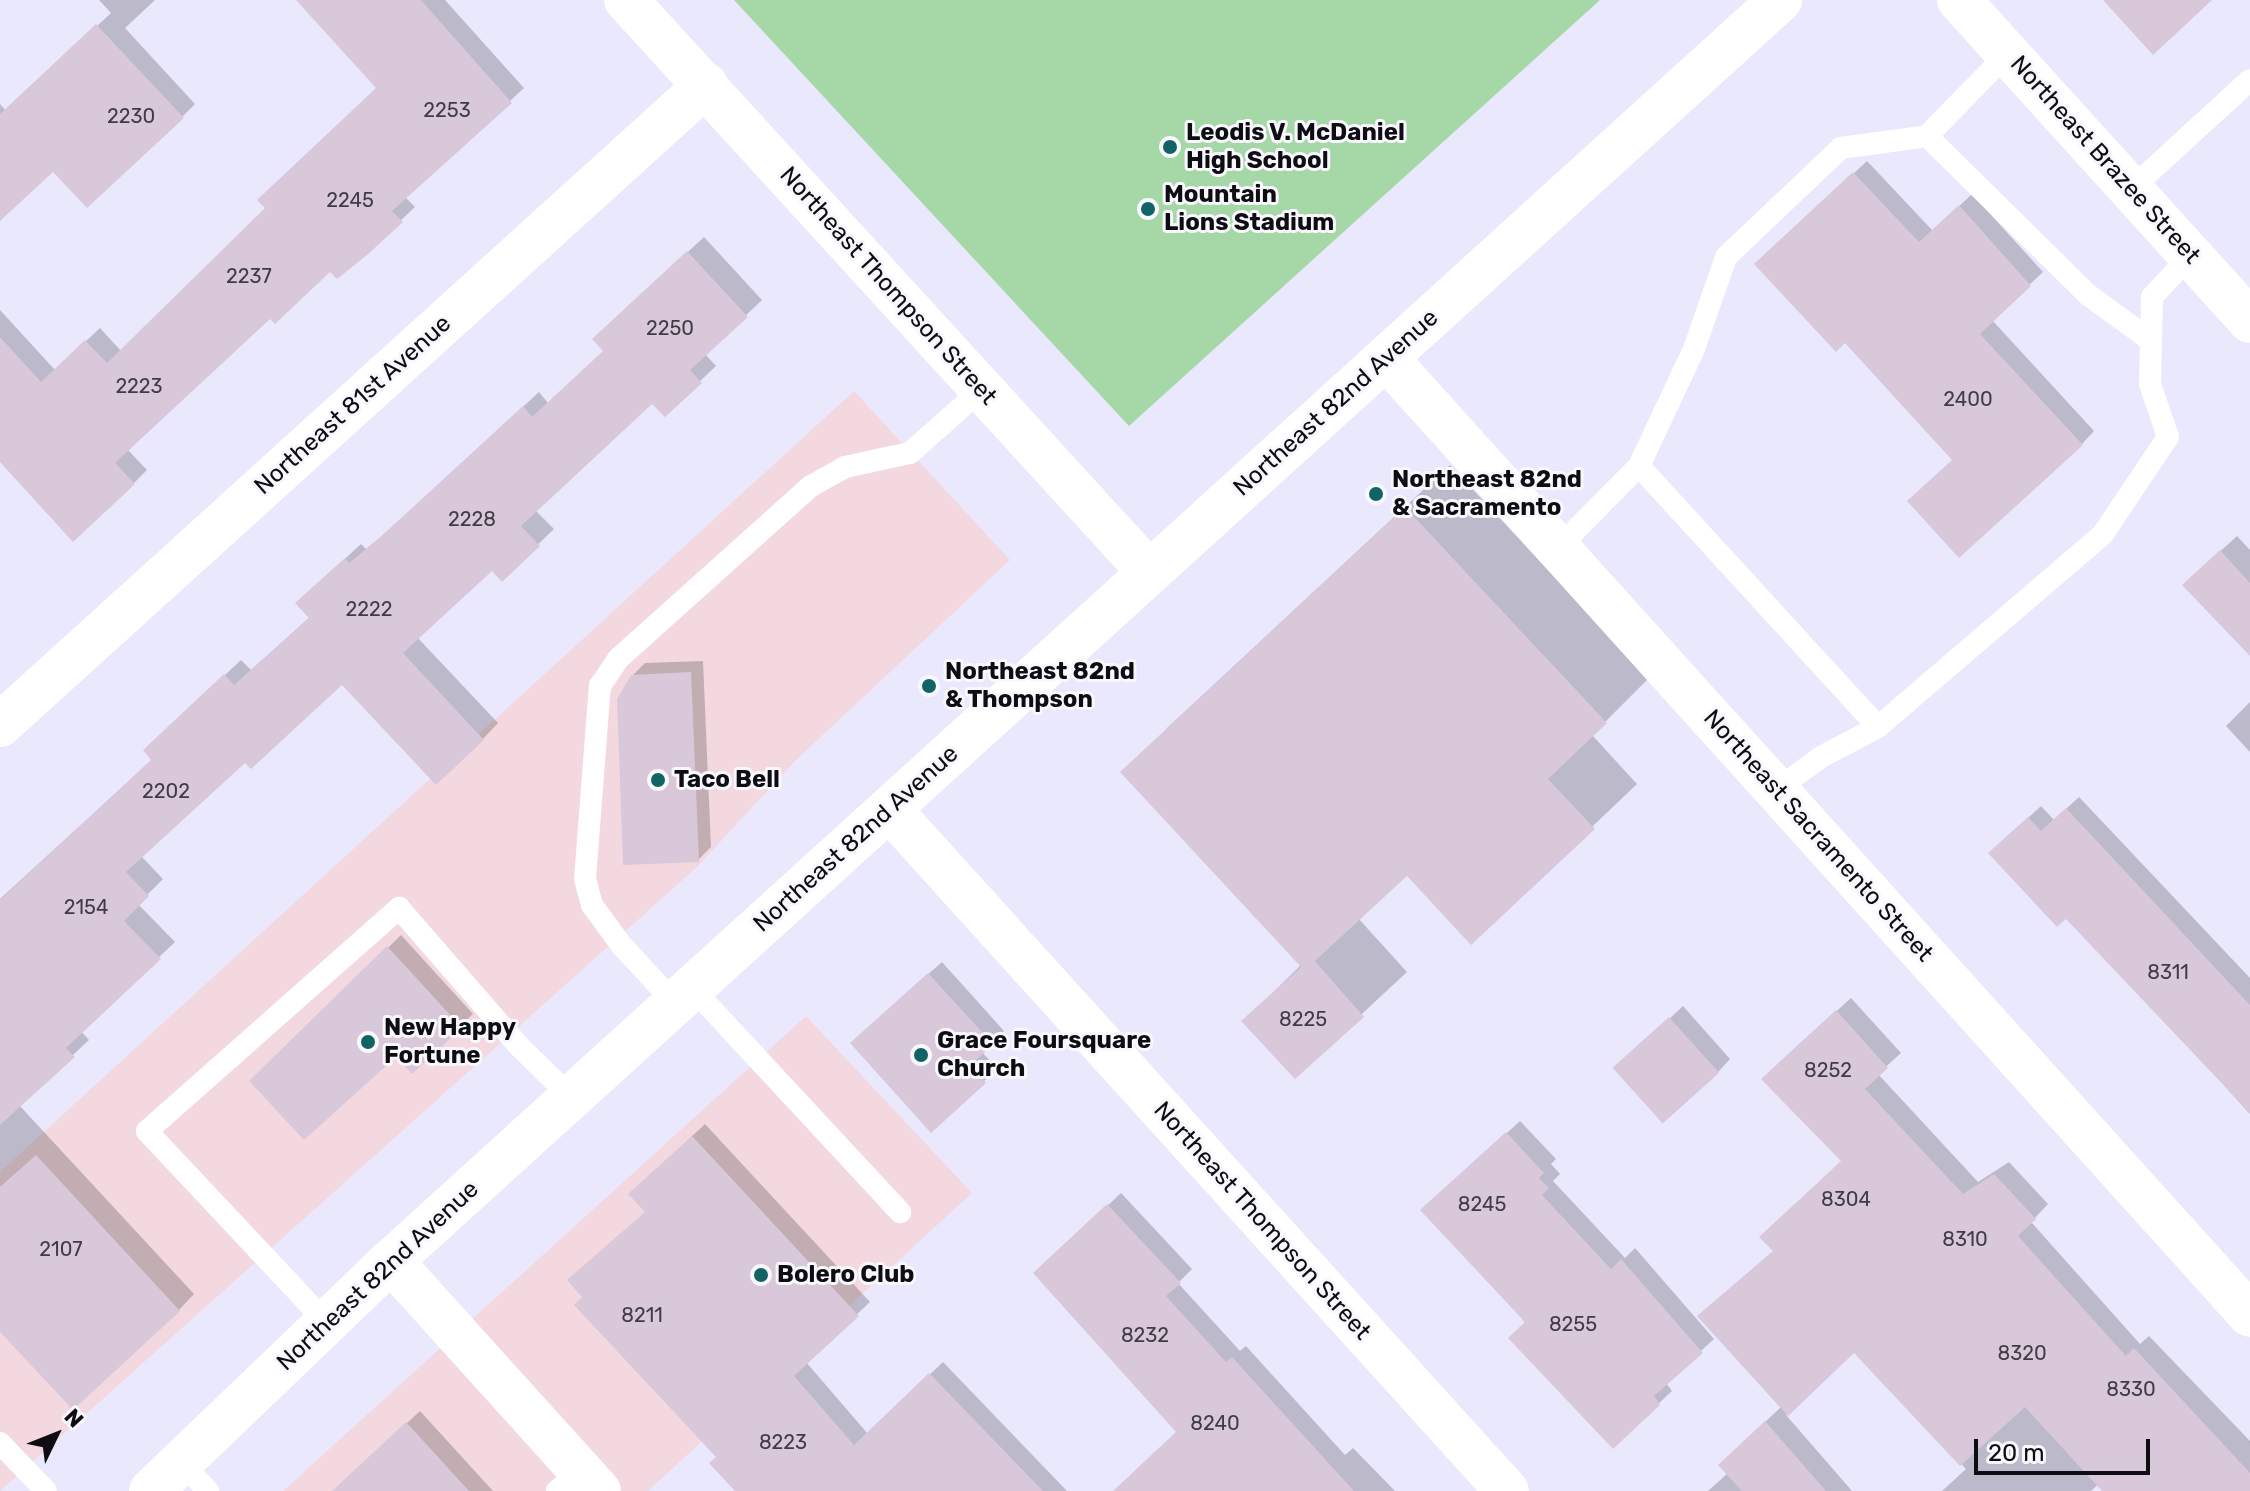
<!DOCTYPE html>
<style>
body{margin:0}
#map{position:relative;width:2250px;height:1491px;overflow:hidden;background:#eae8fd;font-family:Rubik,sans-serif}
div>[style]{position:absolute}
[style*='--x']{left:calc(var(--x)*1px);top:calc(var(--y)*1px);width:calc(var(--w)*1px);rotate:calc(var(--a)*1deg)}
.commercial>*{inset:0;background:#f3d9df}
.green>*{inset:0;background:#a6d7a7}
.shadow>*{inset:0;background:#0003}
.building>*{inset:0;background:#d8c8d9;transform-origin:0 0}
.lane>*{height:22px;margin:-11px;padding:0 11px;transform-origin:11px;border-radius:11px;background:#fff}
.street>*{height:44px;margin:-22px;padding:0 22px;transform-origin:22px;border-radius:22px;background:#fff}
.primary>*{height:44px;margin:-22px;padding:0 22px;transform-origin:22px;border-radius:22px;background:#fff}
.dots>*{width:22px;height:22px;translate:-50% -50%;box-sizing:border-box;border:4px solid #f8f7fc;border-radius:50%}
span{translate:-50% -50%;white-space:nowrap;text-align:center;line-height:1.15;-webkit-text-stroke:6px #f8f7fc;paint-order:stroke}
.number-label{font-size:20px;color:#403c45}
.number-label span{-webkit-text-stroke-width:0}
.poi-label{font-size:24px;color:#0e0d14;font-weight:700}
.left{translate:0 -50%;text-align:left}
.street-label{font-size:24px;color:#0e0d14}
.north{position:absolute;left:16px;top:1395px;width:80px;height:80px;-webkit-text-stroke:6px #f8f7fc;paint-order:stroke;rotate:47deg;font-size:22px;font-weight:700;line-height:32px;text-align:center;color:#0e0d14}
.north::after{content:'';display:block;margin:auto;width:28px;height:36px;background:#0e0d14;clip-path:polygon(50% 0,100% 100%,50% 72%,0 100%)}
.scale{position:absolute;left:1974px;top:1439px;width:176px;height:36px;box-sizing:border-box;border:4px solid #0e0d14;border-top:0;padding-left:10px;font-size:24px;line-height:28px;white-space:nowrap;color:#0e0d14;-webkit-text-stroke:6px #f8f7fc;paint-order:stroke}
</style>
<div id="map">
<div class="commercial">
<div style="clip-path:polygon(854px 391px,1010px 560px,795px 761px,697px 867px,0 1491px,0 1172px)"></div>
<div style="clip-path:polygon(806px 1016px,972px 1193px,648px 1491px,283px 1491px)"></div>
</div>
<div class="green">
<div style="clip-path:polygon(734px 0,1600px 0,1129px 426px)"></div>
</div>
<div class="shadow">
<div style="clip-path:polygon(99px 0,155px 0,125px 28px,195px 104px,182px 117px,53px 170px,0 219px,0 104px,6px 111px,111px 13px)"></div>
<div style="clip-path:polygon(322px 0,445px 0,524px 88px,405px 197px,415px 207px,366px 253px,330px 270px,270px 316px,127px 449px,147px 470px,134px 483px,0 459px,0 310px,55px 370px,100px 328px,121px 351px,268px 208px,379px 88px)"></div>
<div style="clip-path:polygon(1867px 161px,1933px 231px,1972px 194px,2043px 272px,1992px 320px,2094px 431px,2082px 444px,1955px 459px,1770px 252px)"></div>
<div style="clip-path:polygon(704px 237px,762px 300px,705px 354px,716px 366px,665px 414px,652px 401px,535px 510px,554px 529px,502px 579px,492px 568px,417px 637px,498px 723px,483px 739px,343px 683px,245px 760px,141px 856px,163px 879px,138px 904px,175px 942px,81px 1031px,89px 1040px,19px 1105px,194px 1294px,179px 1310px,0 1329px,0 899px,153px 759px,161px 735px,241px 660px,251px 670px,310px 617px,313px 588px,361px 544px,366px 549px,393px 527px,539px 392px,548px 403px,605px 350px,610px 324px)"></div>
<div style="clip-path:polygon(1450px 465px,1649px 678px,1592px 735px,1637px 784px,1471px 942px,1407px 873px,1358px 918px,1407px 972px,1295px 1076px,1244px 1021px,1302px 964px,1166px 729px)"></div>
<div style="clip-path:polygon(2237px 536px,2250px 550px,2250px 653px,2201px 569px)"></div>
<div style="clip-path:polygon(703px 661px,711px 847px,698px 860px,632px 676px,645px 663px)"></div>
<div style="clip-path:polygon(2250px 702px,2250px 752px,2226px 726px)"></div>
<div style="clip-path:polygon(2079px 797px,2250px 978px,2250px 1114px,2003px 841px,2041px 806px,2054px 820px)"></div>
<div style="clip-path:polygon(401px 935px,473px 1014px,460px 1026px,412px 1071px,396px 1054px,252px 1081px)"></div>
<div style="clip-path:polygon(942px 962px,1004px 1031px,982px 1052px,997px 1069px,932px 1130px,865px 1030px)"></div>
<div style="clip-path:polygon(1851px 998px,1901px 1053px,1878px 1074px,1978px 1182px,2009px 1162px,2048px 1204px,2031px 1222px,2140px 1344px,2149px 1336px,2250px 1441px,2250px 1491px,2119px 1491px,2105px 1478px,2091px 1491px,1942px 1491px,1966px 1469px,1855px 1350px,1786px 1415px,1852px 1491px,1708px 1491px,1728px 1473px,1734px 1451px,1782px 1406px,1775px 1250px,1843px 1161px,1777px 1065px)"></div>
<div style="clip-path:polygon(1683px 1006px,1730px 1059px,1718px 1072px,1629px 1057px)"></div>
<div style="clip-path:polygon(1520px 1121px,1556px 1159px,1551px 1164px,1560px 1174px,1553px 1181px,1625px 1258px,1635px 1248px,1714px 1339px,1666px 1383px,1672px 1391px,1613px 1446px,1436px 1198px)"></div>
<div style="clip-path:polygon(705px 1124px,870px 1302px,806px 1362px,868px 1434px,943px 1362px,1067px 1491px,738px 1491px,718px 1457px,646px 1212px,643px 1182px)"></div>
<div style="clip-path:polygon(1121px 1193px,1192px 1269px,1178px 1283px,1240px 1351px,1246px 1346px,1345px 1455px,1353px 1448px,1395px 1491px,1115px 1491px,1179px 1432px,1049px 1261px)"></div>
<div style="clip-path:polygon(420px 1411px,493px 1491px,334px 1491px)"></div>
</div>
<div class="building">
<div style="clip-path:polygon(296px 0,421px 0,512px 103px,392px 211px,403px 222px,367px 255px,337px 279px,330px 272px,275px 324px,270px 319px,115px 463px,135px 484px,73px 542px,0 462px,0 337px,41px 382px,85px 340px,107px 363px,265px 208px,257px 200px,376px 88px)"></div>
<div style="clip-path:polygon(2103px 0,2212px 0,2153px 55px)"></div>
<div style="clip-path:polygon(96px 24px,184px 118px,87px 208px,53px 172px,0 221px,0 114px)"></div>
<div style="clip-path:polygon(1853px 172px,1919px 242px,1959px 205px,2031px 286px,1980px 334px,2083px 445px,1959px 558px,1907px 501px,1952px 460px,1845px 343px,1836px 352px,1754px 264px)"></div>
<div style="clip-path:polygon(687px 251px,748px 317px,690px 370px,702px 383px,665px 417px,652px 404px,521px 526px,540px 546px,502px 582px,492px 571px,403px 653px,484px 740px,436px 785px,342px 685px,251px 769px,245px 763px,126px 872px,149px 896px,124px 921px,161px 959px,66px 1048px,75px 1057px,0 1125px,0 900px,151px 760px,143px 750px,224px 674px,234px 685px,309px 618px,295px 603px,345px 558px,349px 563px,375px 542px,523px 406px,532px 417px,603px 351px,592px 339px)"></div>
<div style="clip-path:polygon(1405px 507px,1607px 723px,1548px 779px,1595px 829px,1471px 945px,1407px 876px,1315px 961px,1364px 1017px,1295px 1079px,1241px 1021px,1301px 967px,1120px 772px)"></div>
<div style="clip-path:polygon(2220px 550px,2250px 583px,2250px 656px,2182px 585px)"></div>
<div style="clip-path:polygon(691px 672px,699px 862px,623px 865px,617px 699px,631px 675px)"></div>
<div style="clip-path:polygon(2066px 808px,2250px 1005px,2250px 1113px,2066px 919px,2057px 927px,1988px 853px,2028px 817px,2041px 831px)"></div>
<div style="clip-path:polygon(387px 946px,462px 1028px,412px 1074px,396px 1057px,304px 1140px,249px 1081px)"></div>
<div style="clip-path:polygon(928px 973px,993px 1044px,970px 1066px,986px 1083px,931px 1133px,850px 1043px)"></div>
<div style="clip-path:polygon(1836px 1010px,1888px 1068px,1865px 1089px,1963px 1194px,1994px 1174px,2036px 1219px,2018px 1236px,2126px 1356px,2134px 1348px,2250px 1473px,2250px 1491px,2102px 1491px,2025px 1407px,1960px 1466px,1854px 1353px,1788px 1416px,1697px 1316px,1773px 1251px,1759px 1237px,1841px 1161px,1761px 1079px)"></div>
<div style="left:1669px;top:1017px;width:75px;height:76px;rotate:48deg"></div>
<div style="clip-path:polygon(1506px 1132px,1544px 1173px,1539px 1178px,1549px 1188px,1542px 1195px,1611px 1269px,1621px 1259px,1703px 1353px,1654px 1396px,1660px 1405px,1613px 1449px,1508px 1338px,1525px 1322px,1420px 1210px)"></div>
<div style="clip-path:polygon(692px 1136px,859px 1316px,794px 1376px,854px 1445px,929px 1373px,1043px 1491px,735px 1491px,709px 1463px,716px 1457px,574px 1305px,582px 1297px,567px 1280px,645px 1212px,628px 1194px)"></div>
<div style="clip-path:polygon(36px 1155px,180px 1311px,73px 1410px,0 1332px,0 1187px)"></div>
<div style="clip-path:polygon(1107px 1204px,1181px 1283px,1166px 1296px,1226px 1362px,1232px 1357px,1354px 1491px,1113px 1491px,1176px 1432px,1033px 1273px)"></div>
<div style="clip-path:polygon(1765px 1421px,1826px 1491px,1742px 1491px,1718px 1465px)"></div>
<div style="clip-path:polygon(406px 1422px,469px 1491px,332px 1491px)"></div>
</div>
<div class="lane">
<div style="--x:1927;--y:136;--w:225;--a:44.6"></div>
<div style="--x:2087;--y:294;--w:78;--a:36.1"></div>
<div style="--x:2131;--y:189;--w:161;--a:-42.5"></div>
<div style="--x:1639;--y:466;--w:354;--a:47.5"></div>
<div style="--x:1878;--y:727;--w:64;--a:152.2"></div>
<div style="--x:1821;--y:757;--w:56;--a:143.7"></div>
<div style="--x:1558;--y:548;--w:115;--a:-45.4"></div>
<div style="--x:1639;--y:466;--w:129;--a:-64.8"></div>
<div style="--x:1694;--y:349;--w:97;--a:-70.8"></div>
<div style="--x:1726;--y:257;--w:158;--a:-43.5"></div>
<div style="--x:1841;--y:148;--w:87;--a:-7.9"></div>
<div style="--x:1927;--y:136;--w:116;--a:-45.7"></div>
<div style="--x:1878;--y:727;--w:296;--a:-40.6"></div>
<div style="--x:2103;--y:534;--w:117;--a:-56.2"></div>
<div style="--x:2168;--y:437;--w:56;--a:-108.8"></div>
<div style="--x:2150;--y:384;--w:87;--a:-88.7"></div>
<div style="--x:2152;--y:297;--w:57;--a:-47.1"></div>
<div style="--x:692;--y:988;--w:306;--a:47.1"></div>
<div style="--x:675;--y:1003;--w:78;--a:-132.9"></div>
<div style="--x:622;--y:946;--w:51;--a:-126.2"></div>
<div style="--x:592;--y:905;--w:27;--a:-105"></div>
<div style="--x:585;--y:879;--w:194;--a:-85.6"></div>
<div style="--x:600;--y:686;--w:32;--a:-56"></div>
<div style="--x:618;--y:659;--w:259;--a:-41.9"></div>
<div style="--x:811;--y:486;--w:39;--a:-29"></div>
<div style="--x:845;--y:467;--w:66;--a:-12.2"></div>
<div style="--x:910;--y:453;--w:96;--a:-41.6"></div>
<div style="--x:327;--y:1323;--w:263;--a:-133.2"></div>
<div style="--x:147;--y:1131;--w:337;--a:-41.5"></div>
<div style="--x:399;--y:908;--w:183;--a:49"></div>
<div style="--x:519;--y:1046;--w:73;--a:44.4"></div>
<div style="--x:0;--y:1443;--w:66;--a:46.2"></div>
<div style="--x:181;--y:1462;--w:40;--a:47"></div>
<div style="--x:557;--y:1491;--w:31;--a:-42"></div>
</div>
<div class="street">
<div style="--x:626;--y:0;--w:775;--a:47.56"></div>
<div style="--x:1959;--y:0;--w:433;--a:47.8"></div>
<div style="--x:1386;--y:358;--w:1289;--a:47.92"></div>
<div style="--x:0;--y:725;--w:953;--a:-42.19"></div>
<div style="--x:889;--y:809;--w:920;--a:47.82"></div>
<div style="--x:391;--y:1261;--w:310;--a:47.9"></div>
</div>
<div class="primary">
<div style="--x:151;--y:1491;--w:332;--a:-43.8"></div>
<div style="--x:391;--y:1261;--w:1876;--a:-42.23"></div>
</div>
<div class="dots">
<div style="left:1170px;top:147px;background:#126366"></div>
<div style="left:1148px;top:209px;background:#126366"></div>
<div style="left:1376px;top:494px;background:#126366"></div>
<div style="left:929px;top:686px;background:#126366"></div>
<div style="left:658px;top:780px;background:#126366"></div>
<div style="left:368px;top:1042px;background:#126366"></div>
<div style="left:921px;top:1055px;background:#126366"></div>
<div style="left:761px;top:1275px;background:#126366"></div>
</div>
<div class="number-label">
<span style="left:447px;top:110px">2253</span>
<span style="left:131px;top:116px">2230</span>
<span style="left:350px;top:200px">2245</span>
<span style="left:249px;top:276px">2237</span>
<span style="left:670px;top:328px">2250</span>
<span style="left:139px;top:386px">2223</span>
<span style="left:1968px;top:399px">2400</span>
<span style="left:472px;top:519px">2228</span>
<span style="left:369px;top:609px">2222</span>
<span style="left:166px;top:791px">2202</span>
<span style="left:86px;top:907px">2154</span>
<span style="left:2168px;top:972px">8311</span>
<span style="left:1303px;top:1019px">8225</span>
<span style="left:1828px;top:1070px">8252</span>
<span style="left:1846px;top:1199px">8304</span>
<span style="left:1482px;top:1204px">8245</span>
<span style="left:1965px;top:1239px">8310</span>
<span style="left:61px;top:1249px">2107</span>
<span style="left:642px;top:1315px">8211</span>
<span style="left:1573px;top:1324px">8255</span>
<span style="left:1145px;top:1335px">8232</span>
<span style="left:2022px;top:1353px">8320</span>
<span style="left:2131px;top:1389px">8330</span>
<span style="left:1215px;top:1423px">8240</span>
<span style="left:783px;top:1442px">8223</span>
</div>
<div class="poi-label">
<span class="left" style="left:1186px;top:147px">Leodis V. McDaniel<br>High School</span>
<span class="left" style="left:1164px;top:209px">Mountain<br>Lions Stadium</span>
<span class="left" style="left:1392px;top:494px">Northeast 82nd<br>&amp; Sacramento</span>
<span class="left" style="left:945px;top:686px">Northeast 82nd<br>&amp; Thompson</span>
<span class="left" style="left:674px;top:780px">Taco Bell</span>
<span class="left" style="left:384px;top:1042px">New Happy<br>Fortune</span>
<span class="left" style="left:937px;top:1055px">Grace Foursquare<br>Church</span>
<span class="left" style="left:777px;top:1275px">Bolero Club</span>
</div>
<div class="street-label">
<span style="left:2105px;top:160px;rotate:48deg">Northeast Brazee Street</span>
<span style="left:888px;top:286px;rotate:48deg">Northeast Thompson Street</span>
<span style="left:1336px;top:403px;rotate:-42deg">Northeast 82nd Avenue</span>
<span style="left:353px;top:405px;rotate:-42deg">Northeast 81st Avenue</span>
<span style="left:1818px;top:836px;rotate:48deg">Northeast Sacramento Street</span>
<span style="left:856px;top:839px;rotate:-42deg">Northeast 82nd Avenue</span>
<span style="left:1262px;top:1221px;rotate:48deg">Northeast Thompson Street</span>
<span style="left:378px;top:1276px;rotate:-43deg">Northeast 82nd Avenue</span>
</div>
<div class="north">N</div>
<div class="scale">20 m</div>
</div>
